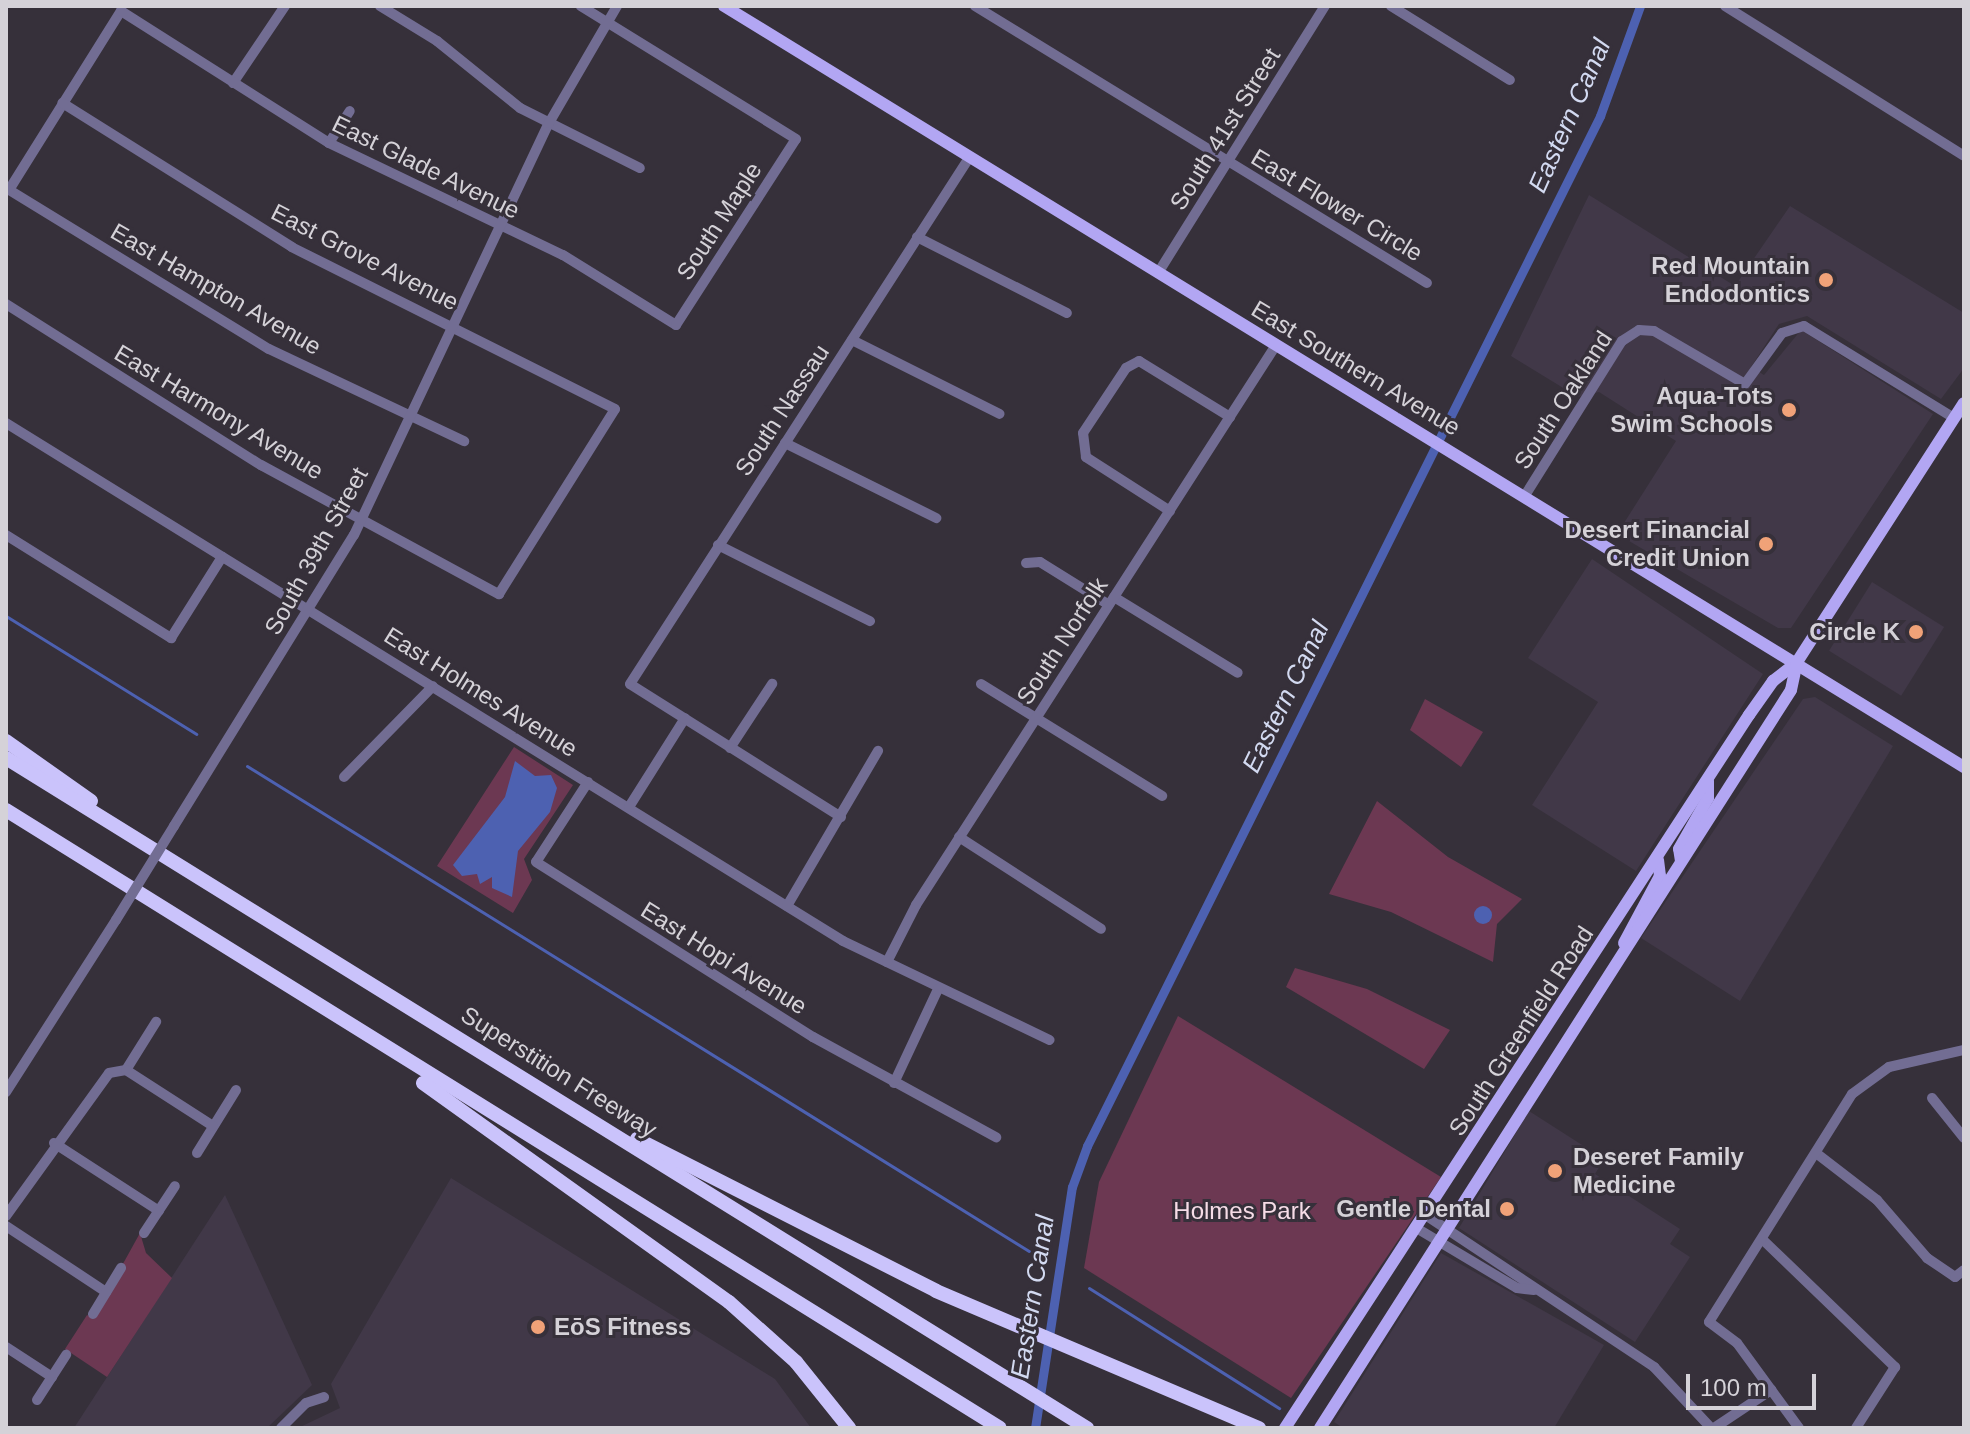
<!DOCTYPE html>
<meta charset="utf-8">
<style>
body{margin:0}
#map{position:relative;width:1970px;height:1434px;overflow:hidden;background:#36303a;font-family:Arial,sans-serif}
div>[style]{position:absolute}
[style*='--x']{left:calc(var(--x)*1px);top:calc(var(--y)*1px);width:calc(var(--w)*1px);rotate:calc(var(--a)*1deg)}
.built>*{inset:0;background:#413848;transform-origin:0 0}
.green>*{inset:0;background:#6c3852}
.water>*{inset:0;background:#4d61b1}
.round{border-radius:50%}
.stream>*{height:3px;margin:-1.5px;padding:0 1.5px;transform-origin:1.5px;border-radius:1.5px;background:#4d61b1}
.canal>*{height:9px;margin:-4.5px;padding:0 4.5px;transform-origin:4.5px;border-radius:4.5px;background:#4d61b1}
.minor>*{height:10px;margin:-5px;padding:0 5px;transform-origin:5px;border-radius:5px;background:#726d93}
.major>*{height:12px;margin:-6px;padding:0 6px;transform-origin:6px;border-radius:6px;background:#b2a6f3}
.highway>*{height:14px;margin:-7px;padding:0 7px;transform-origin:7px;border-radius:7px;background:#cac3fb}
.minor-bridge>*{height:10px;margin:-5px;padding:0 5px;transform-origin:5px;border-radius:5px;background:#726d93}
.dots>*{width:22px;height:22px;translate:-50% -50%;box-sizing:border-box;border:4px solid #36303a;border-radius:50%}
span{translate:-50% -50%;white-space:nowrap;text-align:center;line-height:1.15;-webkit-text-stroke:6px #36303a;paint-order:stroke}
.street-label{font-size:24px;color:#d5d2d8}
.poi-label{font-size:24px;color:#d5d2d8;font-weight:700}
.right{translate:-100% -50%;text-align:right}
.left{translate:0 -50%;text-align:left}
.park-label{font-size:24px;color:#f6dce7}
.water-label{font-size:26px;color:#d3daf1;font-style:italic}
.frame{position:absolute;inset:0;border:8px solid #d5d2d8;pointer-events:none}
.scale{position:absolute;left:1686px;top:1374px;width:130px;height:36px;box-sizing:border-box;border:4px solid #d5d2d8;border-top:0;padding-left:10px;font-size:24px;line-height:28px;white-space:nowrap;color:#d5d2d8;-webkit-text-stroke:6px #36303a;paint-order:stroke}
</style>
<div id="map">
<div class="built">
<div style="clip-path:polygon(1589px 195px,1735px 286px,1790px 206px,1964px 313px,1964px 368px,1941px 399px,1807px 316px,1779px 324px,1751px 367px,1764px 375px,1801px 330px,1933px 414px,1791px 628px,1778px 628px,1617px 534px,1676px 441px,1599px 392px,1578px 397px,1511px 356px)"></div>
<div style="clip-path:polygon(1592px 559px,1763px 674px,1636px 871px,1532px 805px,1598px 702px,1528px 658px)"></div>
<div style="left:1872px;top:582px;width:85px;height:81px;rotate:32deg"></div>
<div style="clip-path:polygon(1815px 697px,1893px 746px,1740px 1001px,1641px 938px,1803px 699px)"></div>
<div style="clip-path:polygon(1529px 1111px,1604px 1159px,1595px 1174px,1680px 1229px,1670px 1244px,1690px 1257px,1635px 1342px,1459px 1228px)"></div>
<div style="clip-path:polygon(451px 1178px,775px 1379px,811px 1428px,298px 1428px,340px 1408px,331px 1384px)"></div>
<div style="clip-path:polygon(225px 1195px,312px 1385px,267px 1428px,74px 1428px)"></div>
<div style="clip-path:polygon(1441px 1253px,1604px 1345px,1554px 1428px,1343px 1428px,1334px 1422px)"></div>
</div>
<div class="green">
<div style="clip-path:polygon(1425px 699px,1483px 732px,1461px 767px,1410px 730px)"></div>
<div style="clip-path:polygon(514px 747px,573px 785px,524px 859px,532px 880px,513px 913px,437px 866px)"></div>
<div style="clip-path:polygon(1377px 801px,1448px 857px,1522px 899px,1497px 924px,1493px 962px,1391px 912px,1329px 894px)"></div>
<div style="clip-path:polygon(1295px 968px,1367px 989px,1450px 1030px,1424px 1069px,1286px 987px)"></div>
<div style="clip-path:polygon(1178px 1016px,1441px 1177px,1291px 1398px,1084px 1268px,1099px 1182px)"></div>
<div style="clip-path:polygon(140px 1233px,146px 1253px,172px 1278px,107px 1377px,65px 1349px,87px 1315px,93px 1318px)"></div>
</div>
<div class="water">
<div style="clip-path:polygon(515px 761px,535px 776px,551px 775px,557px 788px,550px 812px,518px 851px,512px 897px,492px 888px,492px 877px,480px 884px,477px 874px,462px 876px,453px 865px,505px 797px)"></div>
<div class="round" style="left:1474px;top:906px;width:18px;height:18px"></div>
</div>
<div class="stream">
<div style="--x:6;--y:616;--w:224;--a:31.8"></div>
<div style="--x:247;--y:766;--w:920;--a:31.81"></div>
<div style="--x:1089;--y:1288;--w:225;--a:32.3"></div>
</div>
<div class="canal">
<div style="--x:1035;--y:1428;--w:244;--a:-81.3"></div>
<div style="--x:1072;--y:1187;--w:44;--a:-69.9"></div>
<div style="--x:1087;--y:1146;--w:1151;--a:-63.52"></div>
<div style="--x:1600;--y:116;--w:117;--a:-70"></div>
</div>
<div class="minor">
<div style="--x:380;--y:6;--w:67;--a:31.6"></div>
<div style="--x:437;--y:41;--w:107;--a:38.9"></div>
<div style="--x:520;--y:108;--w:134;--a:26.6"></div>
<div style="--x:975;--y:6;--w:530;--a:31.5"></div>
<div style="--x:1391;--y:6;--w:140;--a:31.9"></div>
<div style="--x:1725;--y:6;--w:282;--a:32.1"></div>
<div style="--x:233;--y:83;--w:93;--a:-56"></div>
<div style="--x:329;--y:143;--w:38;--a:-57"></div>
<div style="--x:6;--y:188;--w:308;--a:31.5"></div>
<div style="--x:269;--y:349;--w:216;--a:25.3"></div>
<div style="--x:9;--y:190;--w:211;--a:-58"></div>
<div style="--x:121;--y:11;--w:246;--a:32.4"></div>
<div style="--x:329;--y:143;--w:259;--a:25.6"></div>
<div style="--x:563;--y:255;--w:133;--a:31.8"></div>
<div style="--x:676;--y:325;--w:221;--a:-57.2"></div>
<div style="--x:796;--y:139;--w:253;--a:-148.3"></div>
<div style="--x:917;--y:237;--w:168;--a:26.9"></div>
<div style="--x:1158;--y:273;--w:315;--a:-58"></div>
<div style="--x:6;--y:304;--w:302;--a:32.3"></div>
<div style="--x:261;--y:465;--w:271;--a:28.5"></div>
<div style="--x:499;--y:594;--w:218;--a:-57.9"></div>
<div style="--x:615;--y:409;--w:361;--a:-153.4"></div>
<div style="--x:292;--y:247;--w:271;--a:-147.9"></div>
<div style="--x:852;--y:340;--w:165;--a:26.6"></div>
<div style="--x:6;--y:423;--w:984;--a:31.75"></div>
<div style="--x:843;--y:941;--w:229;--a:25.6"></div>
<div style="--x:785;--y:443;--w:169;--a:26.4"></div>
<div style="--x:1524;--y:497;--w:184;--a:-57.9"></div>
<div style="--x:1622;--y:341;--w:20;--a:-33"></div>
<div style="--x:1639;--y:330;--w:15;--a:4"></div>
<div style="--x:1654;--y:331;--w:105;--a:30.2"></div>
<div style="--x:1745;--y:384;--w:63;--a:-54"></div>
<div style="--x:1782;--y:333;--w:23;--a:-18"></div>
<div style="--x:1804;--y:326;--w:176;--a:31.5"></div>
<div style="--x:1170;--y:511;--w:100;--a:-147.3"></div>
<div style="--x:1086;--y:457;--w:24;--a:-97"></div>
<div style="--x:1083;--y:433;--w:78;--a:-56.5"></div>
<div style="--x:1126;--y:368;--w:15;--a:-28"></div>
<div style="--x:1139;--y:361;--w:107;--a:31.6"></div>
<div style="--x:6;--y:535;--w:195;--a:32"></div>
<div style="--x:171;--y:638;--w:96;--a:-57.8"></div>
<div style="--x:718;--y:545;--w:170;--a:26.6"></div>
<div style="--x:1026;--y:563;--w:14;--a:-4"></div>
<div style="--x:1040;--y:562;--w:81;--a:31.9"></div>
<div style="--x:1114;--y:597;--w:145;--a:31.5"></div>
<div style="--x:981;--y:684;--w:213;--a:31.7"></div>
<div style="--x:730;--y:748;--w:77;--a:-56.7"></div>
<div style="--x:344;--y:777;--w:127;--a:-45.6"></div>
<div style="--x:588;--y:782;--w:95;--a:123"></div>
<div style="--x:536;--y:862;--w:328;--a:32.3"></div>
<div style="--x:813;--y:1037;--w:209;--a:28.7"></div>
<div style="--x:629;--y:807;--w:105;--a:-57.8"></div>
<div style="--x:841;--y:817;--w:249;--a:-147.8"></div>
<div style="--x:630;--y:684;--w:626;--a:-57.2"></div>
<div style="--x:174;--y:826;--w:342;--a:-58.3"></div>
<div style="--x:354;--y:535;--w:456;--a:-64.7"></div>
<div style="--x:549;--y:123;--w:135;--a:-59.8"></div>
<div style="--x:959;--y:837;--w:169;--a:32.9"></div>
<div style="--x:787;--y:906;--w:180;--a:-59.6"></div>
<div style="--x:887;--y:962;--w:64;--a:-63"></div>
<div style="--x:916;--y:905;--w:666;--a:-57.26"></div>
<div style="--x:126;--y:1070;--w:57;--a:-58"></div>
<div style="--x:894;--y:1083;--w:104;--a:-64.9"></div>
<div style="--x:6;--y:1092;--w:204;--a:-57.4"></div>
<div style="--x:1932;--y:1098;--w:51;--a:51.3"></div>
<div style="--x:54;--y:1143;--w:125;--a:32.9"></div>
<div style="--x:197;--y:1153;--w:74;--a:-58.2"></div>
<div style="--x:1816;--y:1153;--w:77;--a:37.6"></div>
<div style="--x:1877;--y:1200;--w:77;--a:49.2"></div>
<div style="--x:1927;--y:1258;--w:34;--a:34"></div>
<div style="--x:1955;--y:1277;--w:11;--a:-38"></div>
<div style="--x:6;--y:1216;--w:176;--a:-54.2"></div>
<div style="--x:109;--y:1073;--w:17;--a:-10"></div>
<div style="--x:126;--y:1070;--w:103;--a:32.8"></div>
<div style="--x:1427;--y:1216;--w:273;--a:33.6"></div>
<div style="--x:1654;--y:1367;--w:83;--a:46.9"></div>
<div style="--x:6;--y:1226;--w:120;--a:33.4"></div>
<div style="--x:1418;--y:1229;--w:115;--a:30.8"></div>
<div style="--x:1517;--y:1288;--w:17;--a:7"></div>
<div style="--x:144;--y:1233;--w:56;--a:-56.6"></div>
<div style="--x:1762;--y:1239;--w:185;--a:43.9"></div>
<div style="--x:1895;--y:1367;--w:72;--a:122.6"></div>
<div style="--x:93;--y:1314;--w:54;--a:-58.7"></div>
<div style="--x:6;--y:1347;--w:55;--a:33.1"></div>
<div style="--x:37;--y:1400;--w:54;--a:-57.2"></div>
<div style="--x:281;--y:1428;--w:35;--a:-45"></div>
<div style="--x:306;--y:1403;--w:19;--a:-18"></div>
<div style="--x:1714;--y:1428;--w:69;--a:-33.7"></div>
<div style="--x:1799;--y:1428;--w:105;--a:-126.1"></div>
<div style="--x:1737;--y:1343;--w:35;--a:-143"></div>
<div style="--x:1709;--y:1322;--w:269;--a:-57.9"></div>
<div style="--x:1852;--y:1094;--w:46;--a:-36.1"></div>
<div style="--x:1889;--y:1067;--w:77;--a:-12.8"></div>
</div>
<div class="major">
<div style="--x:724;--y:6;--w:1455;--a:31.54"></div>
<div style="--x:1681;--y:861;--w:12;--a:-99"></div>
<div style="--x:1679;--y:849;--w:59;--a:-60.4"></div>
<div style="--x:1708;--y:798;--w:17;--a:-90"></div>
<div style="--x:1624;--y:943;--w:76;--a:-61.8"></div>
<div style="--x:1660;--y:876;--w:16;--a:-97"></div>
<div style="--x:1285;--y:1428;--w:851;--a:-56.95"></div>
<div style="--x:1749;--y:715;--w:42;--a:-54.8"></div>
<div style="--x:1773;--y:681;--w:31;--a:-38"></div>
<div style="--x:1797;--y:662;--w:308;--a:-57.2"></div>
<div style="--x:1320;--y:1428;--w:875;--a:-57.45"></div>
<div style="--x:1791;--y:690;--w:29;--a:-78"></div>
</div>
<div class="highway">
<div style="--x:6;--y:741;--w:104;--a:35.2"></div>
<div style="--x:6;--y:758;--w:1272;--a:31.79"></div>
<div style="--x:6;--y:810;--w:1170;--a:31.87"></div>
<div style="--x:423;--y:1083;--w:376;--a:35.6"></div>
<div style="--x:729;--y:1302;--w:90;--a:41.8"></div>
<div style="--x:796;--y:1362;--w:85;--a:51.2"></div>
<div style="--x:637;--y:1139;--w:335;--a:26.9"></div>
<div style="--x:936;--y:1291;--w:351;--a:23"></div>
</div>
<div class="minor-bridge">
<div style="--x:116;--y:920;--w:110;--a:-58.3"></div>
</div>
<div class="dots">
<div style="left:1826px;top:280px;background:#f0a278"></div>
<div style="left:1789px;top:410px;background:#f0a278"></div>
<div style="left:1766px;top:544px;background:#f0a278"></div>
<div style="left:1916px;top:632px;background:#f0a278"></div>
<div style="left:1555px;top:1171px;background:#f0a278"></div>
<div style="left:1507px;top:1209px;background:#f0a278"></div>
<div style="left:538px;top:1327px;background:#f0a278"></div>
</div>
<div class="street-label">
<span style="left:1225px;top:129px;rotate:-58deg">South 41st Street</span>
<span style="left:426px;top:167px;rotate:26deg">East Glade Avenue</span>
<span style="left:1337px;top:205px;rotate:31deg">East Flower Circle</span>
<span style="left:719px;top:221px;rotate:-57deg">South Maple</span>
<span style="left:365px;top:257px;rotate:27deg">East Grove Avenue</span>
<span style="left:216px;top:289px;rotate:30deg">East Hampton Avenue</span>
<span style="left:1356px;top:368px;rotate:31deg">East Southern Avenue</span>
<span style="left:1563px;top:400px;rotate:-57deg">South Oakland</span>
<span style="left:782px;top:410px;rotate:-57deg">South Nassau</span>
<span style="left:219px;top:412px;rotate:31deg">East Harmony Avenue</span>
<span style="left:316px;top:551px;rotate:-61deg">South 39th Street</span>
<span style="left:1062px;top:641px;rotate:-57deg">South Norfolk</span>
<span style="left:481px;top:692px;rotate:32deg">East Holmes Avenue</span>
<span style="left:724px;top:958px;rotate:32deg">East Hopi Avenue</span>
<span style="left:1521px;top:1031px;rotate:-57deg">South Greenfield Road</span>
<span style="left:559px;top:1072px;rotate:32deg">Superstition Freeway</span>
</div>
<div class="poi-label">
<span class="right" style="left:1810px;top:280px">Red Mountain<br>Endodontics</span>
<span class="right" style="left:1773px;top:410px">Aqua-Tots<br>Swim Schools</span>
<span class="right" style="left:1750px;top:544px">Desert Financial<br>Credit Union</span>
<span class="right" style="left:1900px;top:632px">Circle K</span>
<span class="left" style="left:1573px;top:1171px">Deseret Family<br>Medicine</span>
<span class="right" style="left:1491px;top:1209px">Gentle Dental</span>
<span class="left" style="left:554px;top:1327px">EōS Fitness</span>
</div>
<div class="park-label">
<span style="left:1242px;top:1211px">Holmes Park</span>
</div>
<div class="water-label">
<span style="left:1570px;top:116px;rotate:-66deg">Eastern Canal</span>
<span style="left:1286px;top:697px;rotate:-64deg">Eastern Canal</span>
<span style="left:1033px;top:1297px;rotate:-81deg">Eastern Canal</span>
</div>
<div class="frame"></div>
<div class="scale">100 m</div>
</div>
